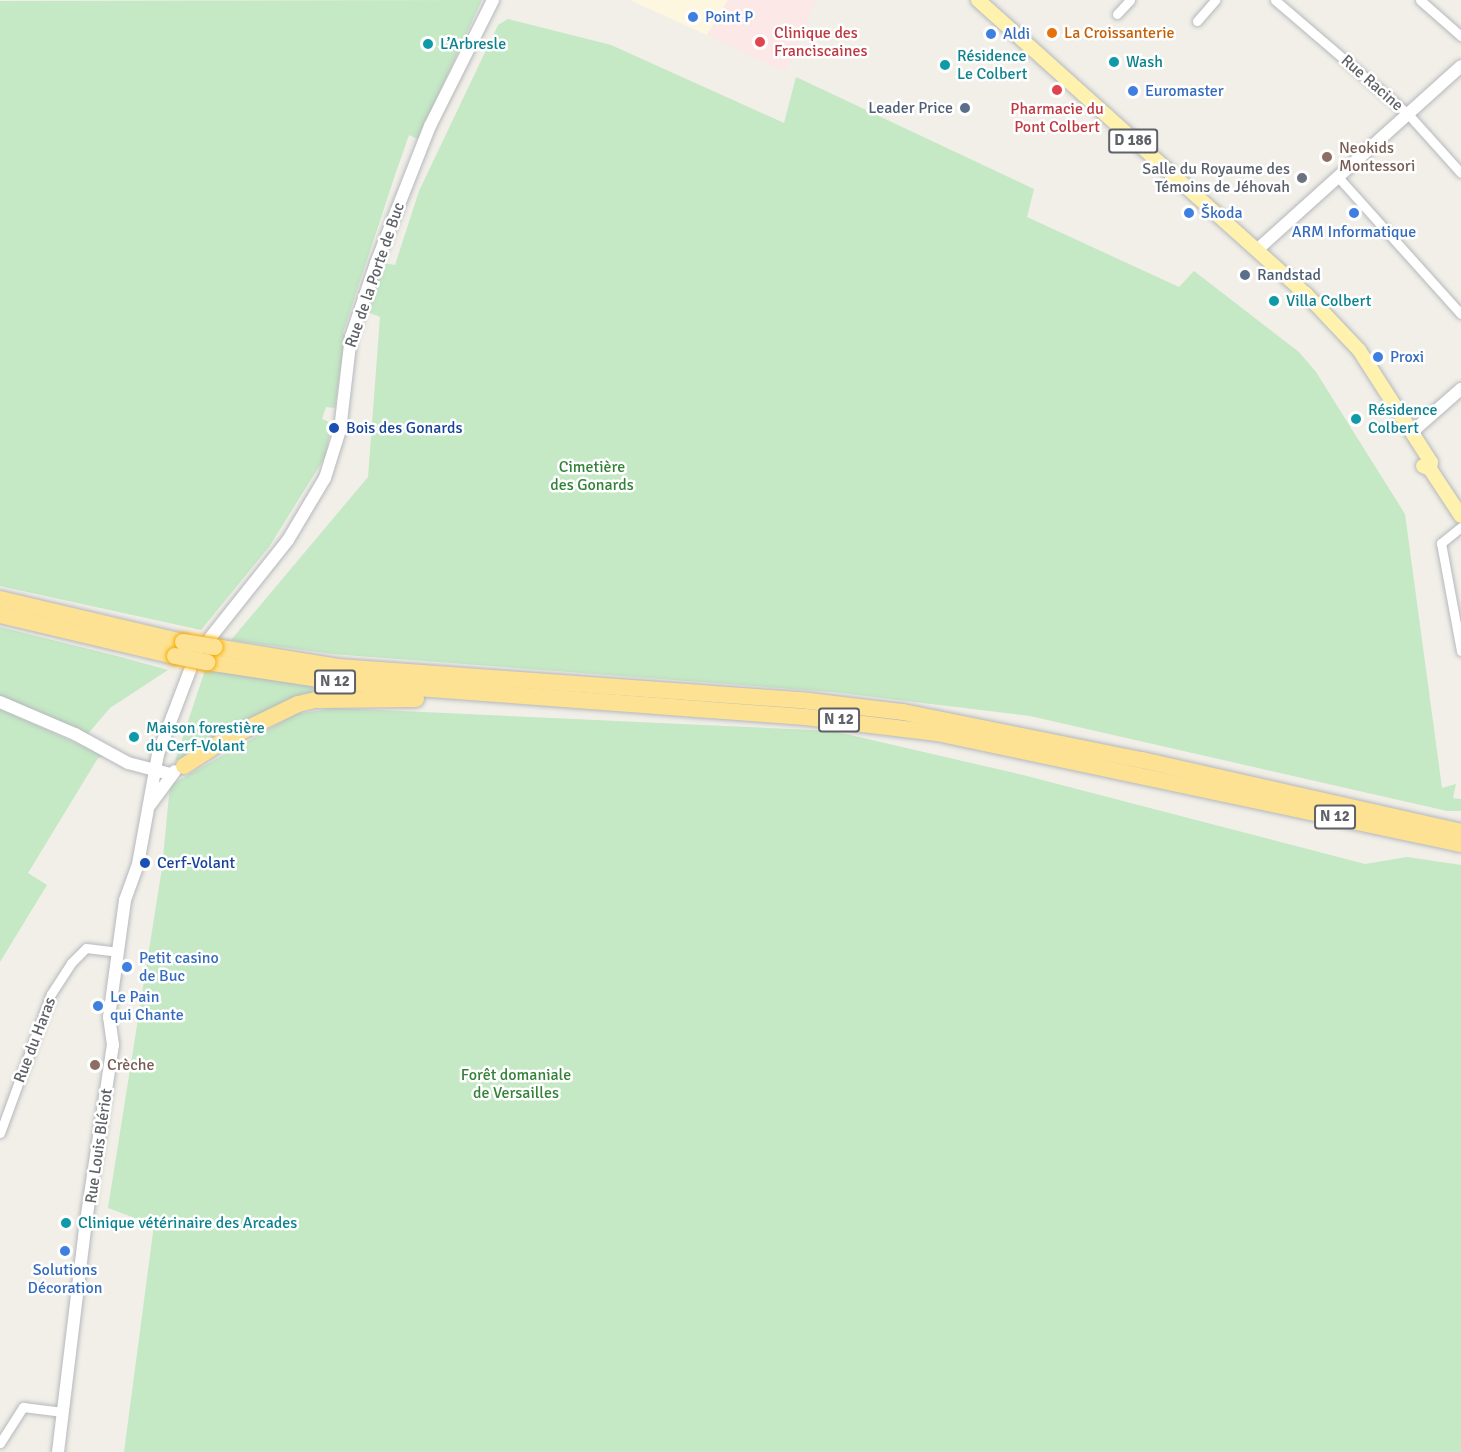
<!DOCTYPE html>
<meta charset="utf-8">
<style>
body{margin:0}
#map{position:relative;width:1461px;height:1452px;overflow:hidden;background:#f1efe8;font-family:Signika,sans-serif}
div>[style]{position:absolute}
[style*='--x']{left:calc(var(--x)*1px);top:calc(var(--y)*1px);width:calc(var(--w)*1px);rotate:calc(var(--a)*1deg)}
.commercial>*{inset:0;background:#fef7e0}
.medical>*{inset:0;background:#fce8e6}
.green>*{inset:0;background:#c5e8c5}
.roads{filter:drop-shadow(0 0 2px #b5b8bc) drop-shadow(0 0 2px #b5b8bc)}
.street>*{height:9px;margin:-4.5px;padding:0 4.5px;transform-origin:4.5px;border-radius:4.5px;background:#fff}
.secondary>*{height:12px;margin:-6px;padding:0 6px;transform-origin:6px;border-radius:6px;background:#fff}
.primary>*{height:14px;margin:-7px;padding:0 7px;transform-origin:7px;border-radius:7px;background:#fff2af}
.highway>*{height:16px;margin:-8px;padding:0 8px;transform-origin:8px;border-radius:8px;background:#fde293}
.bridges{filter:drop-shadow(0 0 2px #f9ab00) drop-shadow(0 0 2px #f9ab00)}
.highway-bridge>*{height:16px;margin:-8px;padding:0 8px;transform-origin:8px;border-radius:8px;background:#fde293}
.dots>*{width:16px;height:16px;translate:-50% -50%;box-sizing:border-box;border:3px solid #fff;border-radius:50%}
span{translate:-50% -50%;white-space:nowrap;text-align:center;line-height:1.15;-webkit-text-stroke:5px #fff;paint-order:stroke}
.shield-label span{padding:2px 4px;background:#fff;border:2px solid;border-radius:4px;-webkit-text-stroke-width:0}
.shield-label{font-size:15px;color:#5f6368;font-weight:700}
.shop-label{font-size:16px;color:#366cbe}
.left{translate:0 -50%;text-align:left}
.health-label{font-size:16px;color:#be3a42}
.food-label{font-size:16px;color:#c56008}
.culture-label{font-size:16px;color:#0d838f}
.street-label{font-size:16px;color:#5f6368}
.service-label{font-size:16px;color:#4e5e75}
.right{translate:-100% -50%;text-align:right}
.education-label{font-size:16px;color:#785e54}
.worship-label{font-size:16px;color:#5b616d}
.transit-label{font-size:16px;color:#164399}
.park-label{font-size:16px;color:#348238}
</style>
<div id="map">
<div class="commercial">
<div style="clip-path:polygon(630px 0,728px 0,707px 35px)"></div>
</div>
<div class="medical">
<div style="clip-path:polygon(728px 0,816px 0,785px 72px,707px 35px)"></div>
</div>
<div class="green">
<div style="clip-path:polygon(482px 0,418px 139px,409px 135px,394px 178px,343px 333px,345px 336px,335px 408px,326px 407px,322px 419px,332px 423px,325px 457px,269px 547px,201px 630px,0 586px,0 1px)"></div>
<div style="clip-path:polygon(508px 19px,611px 45px,784px 123px,796px 77px,1034px 189px,1027px 217px,1179px 287px,1194px 271px,1299px 352px,1316px 372px,1405px 514px,1442px 788px,1456px 784px,1453px 798px,1461px 799px,1461px 811px,1447px 811px,1030px 716px,832px 692px,332px 654px,231px 640px,368px 477px,380px 317px,368px 312px,383px 263px,395px 265px,419px 191px,498px 25px)"></div>
<div style="clip-path:polygon(0 627px,117px 656px,168px 670px,110px 708px,86px 736px,0 699px)"></div>
<div style="clip-path:polygon(206px 667px,321px 688px,319px 693px,175px 761px)"></div>
<div style="clip-path:polygon(335px 708px,833px 731px,1023px 775px,1365px 864px,1407px 857px,1461px 865px,1461px 1452px,124px 1452px,154px 1225px,108px 1208px,162px 868px,170px 785px,296px 714px)"></div>
<div style="clip-path:polygon(0 709px,105px 756px,98px 758px,28px 873px,47px 885px,0 962px)"></div>
</div>
<div class="roads">
<div class="street">
<div style="--x:1275;--y:0;--w:175;--a:40.6"></div>
<div style="--x:1408;--y:114;--w:79;--a:48.1"></div>
<div style="--x:1420;--y:0;--w:55;--a:41.3"></div>
<div style="--x:1117;--y:14;--w:19;--a:-47"></div>
<div style="--x:1197;--y:21;--w:28;--a:-49"></div>
<div style="--x:1338;--y:177;--w:184;--a:48.1"></div>
<div style="--x:1461;--y:527;--w:26;--a:141"></div>
<div style="--x:1441;--y:543;--w:110;--a:79.5"></div>
<div style="--x:0;--y:1133;--w:148;--a:-69.9"></div>
<div style="--x:51;--y:994;--w:37;--a:-57"></div>
<div style="--x:71;--y:963;--w:21;--a:-45"></div>
<div style="--x:86;--y:948;--w:31;--a:7"></div>
<div style="--x:0;--y:1443;--w:43;--a:-57.4"></div>
<div style="--x:23;--y:1407;--w:40;--a:7.1"></div>
</div>
<div class="secondary">
<div style="--x:1258;--y:249;--w:273;--a:-42"></div>
<div style="--x:1412;--y:432;--w:65;--a:-41.3"></div>
<div style="--x:210;--y:638;--w:125;--a:-51.5"></div>
<div style="--x:288;--y:540;--w:72;--a:-59.2"></div>
<div style="--x:325;--y:478;--w:50;--a:-72.6"></div>
<div style="--x:340;--y:430;--w:94;--a:-83.3"></div>
<div style="--x:351;--y:337;--w:78;--a:-71.3"></div>
<div style="--x:376;--y:263;--w:147;--a:-68.5"></div>
<div style="--x:430;--y:126;--w:141;--a:-63.4"></div>
<div style="--x:0;--y:702;--w:82;--a:23.1"></div>
<div style="--x:75;--y:734;--w:60;--a:28.7"></div>
<div style="--x:128;--y:763;--w:43;--a:14.7"></div>
<div style="--x:150;--y:805;--w:42;--a:-53.7"></div>
<div style="--x:58;--y:1452;--w:233;--a:-83.1"></div>
<div style="--x:86;--y:1221;--w:178;--a:-81.3"></div>
<div style="--x:113;--y:1045;--w:28;--a:-98"></div>
<div style="--x:109;--y:1017;--w:118;--a:-82.2"></div>
<div style="--x:125;--y:900;--w:38;--a:-70"></div>
<div style="--x:138;--y:864;--w:112;--a:-79.7"></div>
<div style="--x:158;--y:754;--w:90;--a:-69.1"></div>
</div>
<div class="primary">
<div style="--x:978;--y:0;--w:440;--a:41.9"></div>
<div style="--x:1306;--y:294;--w:77;--a:46.6"></div>
<div style="--x:1359;--y:350;--w:133;--a:57.3"></div>
<div style="--x:1431;--y:462;--w:7;--a:98"></div>
<div style="--x:1423;--y:466;--w:8;--a:23"></div>
<div style="--x:1430;--y:469;--w:56;--a:56.6"></div>
</div>
<div class="highway">
<div style="--x:0;--y:599;--w:188;--a:13.2"></div>
<div style="--x:0;--y:615;--w:180;--a:13.2"></div>
<div style="--x:215;--y:647;--w:125;--a:9.2"></div>
<div style="--x:338;--y:667;--w:472;--a:4.1"></div>
<div style="--x:809;--y:701;--w:95;--a:6.7"></div>
<div style="--x:903;--y:712;--w:244;--a:11.4"></div>
<div style="--x:1142;--y:760;--w:327;--a:12.7"></div>
<div style="--x:207;--y:662;--w:133;--a:8.7"></div>
<div style="--x:338;--y:682;--w:468;--a:4.3"></div>
<div style="--x:805;--y:717;--w:133;--a:6.9"></div>
<div style="--x:937;--y:733;--w:536;--a:11.96"></div>
<div style="--x:184;--y:766;--w:50;--a:-32.7"></div>
<div style="--x:226;--y:739;--w:80;--a:-25.9"></div>
<div style="--x:298;--y:704;--w:18;--a:-13"></div>
<div style="--x:316;--y:700;--w:100;--a:-0.6"></div>
</div>
</div>
<div class="bridges">
<div class="highway-bridge">
<div style="--x:183;--y:642;--w:32;--a:9"></div>
<div style="--x:175;--y:656;--w:33;--a:11"></div>
</div>
</div>
<div class="dots">
<div style="left:693px;top:17px;background:#3f7fe0"></div>
<div style="left:1052px;top:33px;background:#e8710a"></div>
<div style="left:991px;top:34px;background:#3f7fe0"></div>
<div style="left:760px;top:42px;background:#e0444e"></div>
<div style="left:428px;top:44px;background:#0f9aa8"></div>
<div style="left:1114px;top:62px;background:#0f9aa8"></div>
<div style="left:945px;top:65px;background:#0f9aa8"></div>
<div style="left:1057px;top:90px;background:#e0444e"></div>
<div style="left:1133px;top:91px;background:#3f7fe0"></div>
<div style="left:965px;top:108px;background:#5c6f8a"></div>
<div style="left:1327px;top:157px;background:#8d6e63"></div>
<div style="left:1302px;top:178px;background:#6b7280"></div>
<div style="left:1189px;top:213px;background:#3f7fe0"></div>
<div style="left:1354px;top:213px;background:#3f7fe0"></div>
<div style="left:1245px;top:275px;background:#5c6f8a"></div>
<div style="left:1274px;top:301px;background:#0f9aa8"></div>
<div style="left:1378px;top:357px;background:#3f7fe0"></div>
<div style="left:1356px;top:419px;background:#0f9aa8"></div>
<div style="left:334px;top:428px;background:#1a4fb4"></div>
<div style="left:134px;top:737px;background:#0f9aa8"></div>
<div style="left:145px;top:863px;background:#1a4fb4"></div>
<div style="left:127px;top:967px;background:#3f7fe0"></div>
<div style="left:98px;top:1006px;background:#3f7fe0"></div>
<div style="left:95px;top:1065px;background:#8d6e63"></div>
<div style="left:66px;top:1223px;background:#0f9aa8"></div>
<div style="left:65px;top:1251px;background:#3f7fe0"></div>
</div>
<div class="shield-label">
<span style="left:1133px;top:141px">D 186</span>
<span style="left:335px;top:682px">N 12</span>
<span style="left:839px;top:720px">N 12</span>
<span style="left:1335px;top:817px">N 12</span>
</div>
<div class="shop-label">
<span class="left" style="left:705px;top:17px">Point P</span>
<span class="left" style="left:1003px;top:34px">Aldi</span>
<span class="left" style="left:1145px;top:91px">Euromaster</span>
<span class="left" style="left:1201px;top:213px">Škoda</span>
<span style="left:1354px;top:232px">ARM Informatique</span>
<span class="left" style="left:1390px;top:357px">Proxi</span>
<span class="left" style="left:139px;top:967px">Petit casino<br>de Buc</span>
<span class="left" style="left:110px;top:1006px">Le Pain<br>qui Chante</span>
<span style="left:65px;top:1279px">Solutions<br>Décoration</span>
</div>
<div class="health-label">
<span class="left" style="left:774px;top:42px">Clinique des<br>Franciscaines</span>
<span style="left:1057px;top:118px">Pharmacie du<br>Pont Colbert</span>
</div>
<div class="food-label">
<span class="left" style="left:1064px;top:33px">La Croissanterie</span>
</div>
<div class="culture-label">
<span class="left" style="left:440px;top:44px">L’Arbresle</span>
<span class="left" style="left:957px;top:65px">Résidence<br>Le Colbert</span>
<span class="left" style="left:1126px;top:62px">Wash</span>
<span class="left" style="left:1286px;top:301px">Villa Colbert</span>
<span class="left" style="left:1368px;top:419px">Résidence<br>Colbert</span>
<span class="left" style="left:146px;top:737px">Maison forestière<br>du Cerf-Volant</span>
<span class="left" style="left:78px;top:1223px">Clinique vétérinaire des Arcades</span>
</div>
<div class="street-label">
<span style="left:1372px;top:83px;rotate:41deg">Rue Racine</span>
<span style="left:375px;top:275px;rotate:-71deg">Rue de la Porte de Buc</span>
<span style="left:35px;top:1040px;rotate:-69deg">Rue du Haras</span>
<span style="left:99px;top:1146px;rotate:-82deg">Rue Louis Blériot</span>
</div>
<div class="service-label">
<span class="right" style="left:953px;top:108px">Leader Price</span>
<span class="left" style="left:1257px;top:275px">Randstad</span>
</div>
<div class="education-label">
<span class="left" style="left:1339px;top:157px">Neokids<br>Montessori</span>
<span class="left" style="left:107px;top:1065px">Crèche</span>
</div>
<div class="worship-label">
<span class="right" style="left:1290px;top:178px">Salle du Royaume des<br>Témoins de Jéhovah</span>
</div>
<div class="transit-label">
<span class="left" style="left:346px;top:428px">Bois des Gonards</span>
<span class="left" style="left:157px;top:863px">Cerf-Volant</span>
</div>
<div class="park-label">
<span style="left:592px;top:476px">Cimetière<br>des Gonards</span>
<span style="left:516px;top:1084px">Forêt domaniale<br>de Versailles</span>
</div>
</div>
